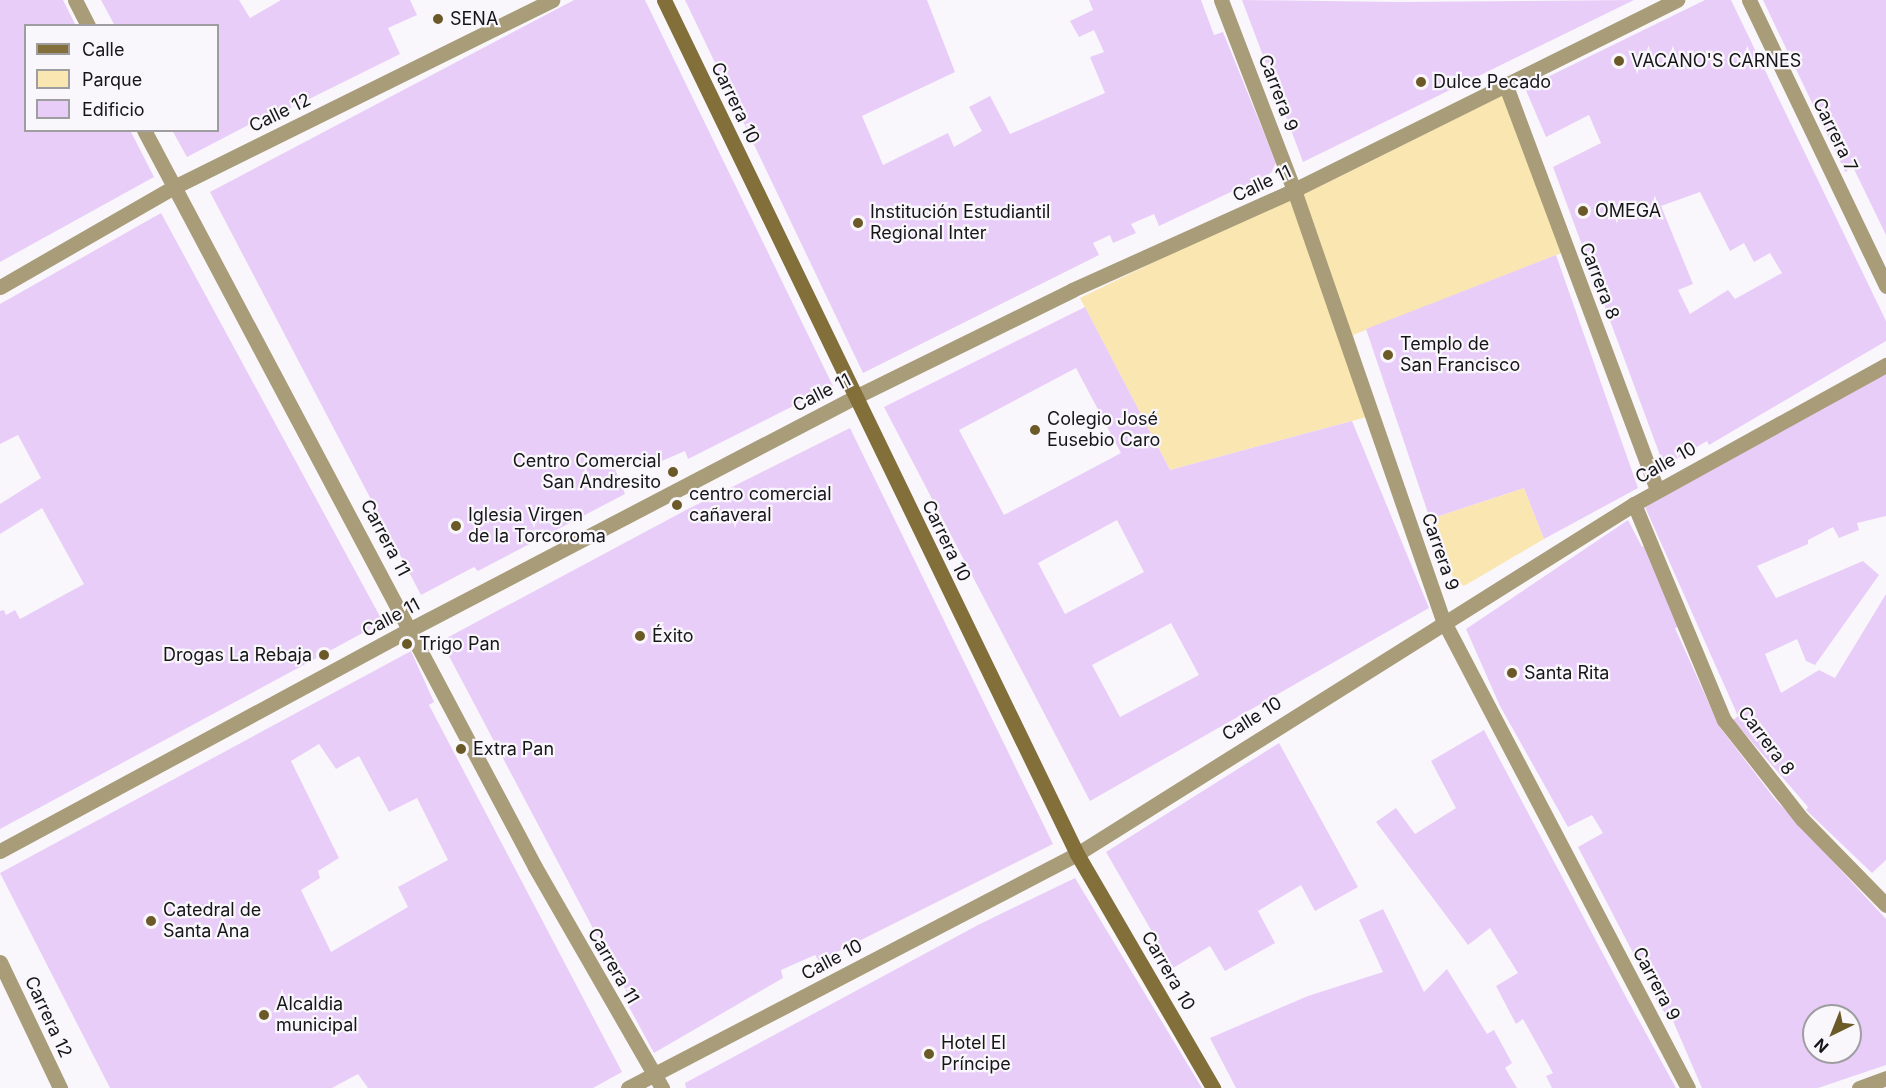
<!DOCTYPE html>
<meta charset="utf-8">
<style>
body{margin:0}
#map{position:relative;width:1886px;height:1088px;overflow:hidden;background:#f9f7fb;font-family:Inter,sans-serif}
div>[style]{position:absolute}
[style*='--x']{left:calc(var(--x)*1px);top:calc(var(--y)*1px);width:calc(var(--w)*1px);rotate:calc(var(--a)*1deg)}
.green>*{inset:0;background:#fae6b1}
.building>*{inset:0;background:#e9cdf9}
.street>*{height:15px;margin:-7.5px;padding:0 7.5px;transform-origin:7.5px;border-radius:7.5px;background:#a99c79}
.secondary>*{height:15px;margin:-7.5px;padding:0 7.5px;transform-origin:7.5px;border-radius:7.5px;background:#826f3a}
.dots>*{width:16px;height:16px;translate:-50% -50%;box-sizing:border-box;border:3px solid #f9f7fb;border-radius:50%}
span{translate:-50% -50%;white-space:nowrap;text-align:center;line-height:1.15;-webkit-text-stroke:4.5px #f9f7fb;paint-order:stroke}
.poi-label{font-size:18px;color:#161517}
.left{translate:0 -50%;text-align:left}
.right{translate:-100% -50%;text-align:right}
.street-label{font-size:18px;color:#161517}
.legend{position:absolute;left:24px;top:24px;width:195px;height:108px;box-sizing:border-box;background:#f9f7fb;border:2px solid #9e9da0;margin:0;padding:8px 10px;list-style:none;font-size:18px;color:#161517}
.legend li{display:flex;align-items:center;gap:12px;height:30px}
.legend b{width:30px;border:2px solid #9e9da0}
.north{position:absolute;left:1802px;top:1004px;width:60px;height:60px;box-sizing:border-box;background:#f9f7fb;border:2px solid #9e9da0;border-radius:50%;rotate:223deg;font-size:16px;font-weight:700;line-height:24px;text-align:center;color:#161517}
.north::after{content:'';display:block;margin:auto;width:21px;height:27px;background:#6b5a28;clip-path:polygon(50% 0,100% 100%,50% 72%,0 100%)}
</style>
<div id="map">
<div class="green">
<div style="clip-path:polygon(1511px 88px,1564px 252px,1353px 335px,1378px 414px,1170px 470px,1080px 298px)"></div>
<div style="clip-path:polygon(1524px 488px,1544px 539px,1464px 586px,1452px 576px,1430px 519px)"></div>
</div>
<div class="building">
<div style="clip-path:polygon(0 0,63px 0,76px 26px,26px 26px,26px 130px,130px 130px,154px 177px,0 262px)"></div>
<div style="clip-path:polygon(101px 0,239px 0,250px 18px,281px 0,410px 0,417px 15px,388px 28px,400px 54px,289px 109px,287px 105px,187px 157px,172px 130px,218px 130px,218px 26px,115px 26px)"></div>
<div style="clip-path:polygon(574px 0,645px 0,833px 386px,688px 459px,685px 451px,643px 469px,639px 458px,615px 469px,625px 494px,478px 571px,474px 567px,421px 595px,210px 192px)"></div>
<div style="clip-path:polygon(685px 0,927px 0,955px 72px,862px 116px,883px 165px,948px 133px,954px 147px,982px 131px,969px 107px,990px 96px,1010px 134px,1105px 93px,1090px 57px,1104px 52px,1094px 30px,1079px 37px,1070px 21px,1093px 10px,1089px 0,1201px 0,1214px 35px,1223px 32px,1276px 163px,1271px 173px,1159px 226px,1154px 214px,1131px 224px,1136px 233px,1113px 243px,1110px 235px,1093px 243px,1099px 255px,863px 373px)"></div>
<div style="clip-path:polygon(1242px 0,1397px 2px,1634px 0,1303px 162px)"></div>
<div style="clip-path:polygon(evenodd,1705px 0,1731px 0,1886px 321px,1886px 341px,1709px 445px,1707px 441px,1664px 466px,1553px 167px,1601px 143px,1589px 115px,1546px 137px,1525px 88px,1705px 0,1700px 192px,1730px 251px,1744px 243px,1754px 262px,1770px 253px,1782px 273px,1735px 299px,1728px 290px,1690px 314px,1678px 290px,1693px 284px,1661px 206px,1700px 192px)"></div>
<div style="clip-path:polygon(1763px 0,1886px 0,1886px 235px,1853px 167px,1845px 172px)"></div>
<div style="clip-path:polygon(161px 213px,383px 622px,0 829px,0 611px,4px 610px,6px 615px,15px 610px,20px 619px,84px 584px,42px 508px,0 534px,0 504px,41px 478px,18px 435px,0 444px,0 304px)"></div>
<div style="clip-path:polygon(1556px 255px,1638px 488px,1544px 539px,1524px 488px,1430px 519px,1366px 329px)"></div>
<div style="clip-path:polygon(evenodd,1085px 307px,1170px 470px,1352px 421px,1429px 608px,1090px 801px,884px 407px,1085px 307px,1076px 368px,1121px 453px,1004px 515px,959px 430px,1076px 368px,1085px 307px,1117px 520px,1144px 572px,1065px 614px,1038px 563px,1117px 520px,1085px 307px,1171px 623px,1199px 675px,1120px 717px,1092px 665px,1171px 623px)"></div>
<div style="clip-path:polygon(1886px 373px,1886px 516px,1857px 523px,1859px 530px,1839px 538px,1833px 527px,1808px 540px,1808px 544px,1757px 566px,1776px 598px,1863px 561px,1879px 575px,1815px 665px,1806px 661px,1797px 639px,1765px 654px,1781px 693px,1819px 670px,1835px 678px,1886px 594px,1886px 860px,1872px 873px,1806px 810px,1808px 807px,1733px 720px,1738px 716px,1645px 507px)"></div>
<div style="clip-path:polygon(850px 428px,1053px 844px,819px 961px,815px 955px,781px 970px,783px 978px,654px 1053px,629px 1007px,633px 1004px,441px 641px,686px 510px)"></div>
<div style="clip-path:polygon(evenodd,1628px 520px,1642px 547px,1645px 545px,1678px 627px,1675px 628px,1719px 726px,1774px 798px,1886px 919px,1886px 1065px,1818px 1088px,1702px 1088px,1670px 1014px,1666px 1015px,1654px 996px,1659px 992px,1650px 974px,1645px 976px,1578px 847px,1603px 833px,1592px 815px,1568px 827px,1500px 706px,1466px 629px,1628px 520px,1814px 1016px,1850px 1016px,1850px 1052px,1814px 1052px,1814px 1016px)"></div>
<div style="clip-path:polygon(evenodd,411px 651px,434px 702px,429px 705px,622px 1072px,593px 1088px,368px 1088px,358px 1074px,332px 1088px,110px 1088px,0 873px,411px 651px,319px 744px,336px 769px,359px 756px,389px 812px,417px 798px,448px 860px,398px 887px,408px 907px,331px 952px,301px 890px,320px 878px,318px 871px,339px 858px,291px 761px,319px 744px)"></div>
<div style="clip-path:polygon(1484px 730px,1626px 997px,1676px 1088px,1552px 1088px,1546px 1076px,1553px 1073px,1523px 1019px,1516px 1024px,1496px 986px,1518px 973px,1490px 928px,1468px 945px,1376px 822px,1396px 808px,1415px 834px,1456px 808px,1431px 761px)"></div>
<div style="clip-path:polygon(1279px 743px,1358px 887px,1315px 911px,1301px 885px,1258px 911px,1275px 943px,1225px 971px,1210px 946px,1173px 968px,1106px 852px)"></div>
<div style="clip-path:polygon(1075px 878px,1202px 1088px,686px 1088px,685px 1083px,978px 925px)"></div>
<div style="clip-path:polygon(1383px 909px,1424px 992px,1447px 969px,1487px 1034px,1494px 1030px,1512px 1063px,1505px 1068px,1517px 1088px,1236px 1088px,1210px 1038px,1308px 996px,1383px 972px,1359px 920px)"></div>
</div>
<div class="street">
<div style="--x:75;--y:0;--w:29;--a:63"></div>
<div style="--x:1221;--y:0;--w:204;--a:69"></div>
<div style="--x:1294;--y:190;--w:455;--a:70.9"></div>
<div style="--x:1443;--y:620;--w:528;--a:62.37"></div>
<div style="--x:1749;--y:0;--w:317;--a:64.4"></div>
<div style="--x:1506;--y:86;--w:431;--a:69.5"></div>
<div style="--x:144;--y:130;--w:834;--a:62.05"></div>
<div style="--x:535;--y:867;--w:255;--a:60.1"></div>
<div style="--x:0;--y:287;--w:201;--a:-29.9"></div>
<div style="--x:174;--y:187;--w:422;--a:-26.3"></div>
<div style="--x:1634;--y:504;--w:234;--a:67.4"></div>
<div style="--x:1724;--y:720;--w:126;--a:51.8"></div>
<div style="--x:1802;--y:819;--w:120;--a:45.7"></div>
<div style="--x:0;--y:851;--w:460;--a:-28.4"></div>
<div style="--x:405;--y:632;--w:508;--a:-27.57"></div>
<div style="--x:855;--y:397;--w:242;--a:-26.2"></div>
<div style="--x:1072;--y:290;--w:243;--a:-24.2"></div>
<div style="--x:1294;--y:190;--w:428;--a:-26.4"></div>
<div style="--x:0;--y:962;--w:140;--a:64.5"></div>
<div style="--x:628;--y:1088;--w:506;--a:-27.53"></div>
<div style="--x:1077;--y:854;--w:658;--a:-32.14"></div>
<div style="--x:1634;--y:504;--w:288;--a:-28.9"></div>
<div style="--x:1859;--y:1088;--w:29;--a:-20"></div>
</div>
<div class="secondary">
<div style="--x:664;--y:0;--w:949;--a:64.19"></div>
<div style="--x:1077;--y:854;--w:271;--a:59.8"></div>
</div>
<div class="dots">
<div style="left:438px;top:19px;background:#6b5a28"></div>
<div style="left:1619px;top:61px;background:#6b5a28"></div>
<div style="left:1421px;top:82px;background:#6b5a28"></div>
<div style="left:1583px;top:211px;background:#6b5a28"></div>
<div style="left:858px;top:223px;background:#6b5a28"></div>
<div style="left:1388px;top:355px;background:#6b5a28"></div>
<div style="left:1035px;top:430px;background:#6b5a28"></div>
<div style="left:673px;top:472px;background:#6b5a28"></div>
<div style="left:677px;top:505px;background:#6b5a28"></div>
<div style="left:456px;top:526px;background:#6b5a28"></div>
<div style="left:640px;top:636px;background:#6b5a28"></div>
<div style="left:407px;top:644px;background:#6b5a28"></div>
<div style="left:324px;top:655px;background:#6b5a28"></div>
<div style="left:1512px;top:673px;background:#6b5a28"></div>
<div style="left:461px;top:749px;background:#6b5a28"></div>
<div style="left:151px;top:921px;background:#6b5a28"></div>
<div style="left:264px;top:1015px;background:#6b5a28"></div>
<div style="left:929px;top:1054px;background:#6b5a28"></div>
</div>
<div class="poi-label">
<span class="left" style="left:450px;top:19px">SENA</span>
<span class="left" style="left:1631px;top:61px">VACANO'S CARNES</span>
<span class="left" style="left:1433px;top:82px">Dulce Pecado</span>
<span class="left" style="left:1595px;top:211px">OMEGA</span>
<span class="left" style="left:870px;top:223px">Institución Estudiantil<br>Regional Inter</span>
<span class="left" style="left:1400px;top:355px">Templo de<br>San Francisco</span>
<span class="left" style="left:1047px;top:430px">Colegio José<br>Eusebio Caro</span>
<span class="right" style="left:661px;top:472px">Centro Comercial<br>San Andresito</span>
<span class="left" style="left:689px;top:505px">centro comercial<br>cañaveral</span>
<span class="left" style="left:468px;top:526px">Iglesia Virgen<br>de la Torcoroma</span>
<span class="left" style="left:652px;top:636px">Éxito</span>
<span class="left" style="left:419px;top:644px">Trigo Pan</span>
<span class="right" style="left:312px;top:655px">Drogas La Rebaja</span>
<span class="left" style="left:1524px;top:673px">Santa Rita</span>
<span class="left" style="left:473px;top:749px">Extra Pan</span>
<span class="left" style="left:163px;top:921px">Catedral de<br>Santa Ana</span>
<span class="left" style="left:276px;top:1015px">Alcaldia<br>municipal</span>
<span class="left" style="left:941px;top:1054px">Hotel El<br>Príncipe</span>
</div>
<div class="street-label">
<span style="left:1278px;top:93px;rotate:69deg">Carrera 9</span>
<span style="left:735px;top:103px;rotate:64deg">Carrera 10</span>
<span style="left:280px;top:113px;rotate:-26deg">Calle 12</span>
<span style="left:1835px;top:135px;rotate:64deg">Carrera 7</span>
<span style="left:1262px;top:184px;rotate:-25deg">Calle 11</span>
<span style="left:1599px;top:281px;rotate:69deg">Carrera 8</span>
<span style="left:822px;top:393px;rotate:-27deg">Calle 11</span>
<span style="left:1666px;top:463px;rotate:-29deg">Calle 10</span>
<span style="left:385px;top:538px;rotate:62deg">Carrera 11</span>
<span style="left:946px;top:541px;rotate:64deg">Carrera 10</span>
<span style="left:1440px;top:552px;rotate:71deg">Carrera 9</span>
<span style="left:391px;top:618px;rotate:-28deg">Calle 11</span>
<span style="left:1252px;top:719px;rotate:-32deg">Calle 10</span>
<span style="left:1766px;top:741px;rotate:53deg">Carrera 8</span>
<span style="left:832px;top:960px;rotate:-28deg">Calle 10</span>
<span style="left:613px;top:966px;rotate:60deg">Carrera 11</span>
<span style="left:1168px;top:971px;rotate:60deg">Carrera 10</span>
<span style="left:1656px;top:984px;rotate:62deg">Carrera 9</span>
<span style="left:48px;top:1017px;rotate:65deg">Carrera 12</span>
</div>
<ul class="legend">
<li><b style="height:8px;background:#826f3a"></b>Calle</li>
<li><b style="height:16px;background:#fae6b1"></b>Parque</li>
<li><b style="height:16px;background:#e9cdf9"></b>Edificio</li>
</ul>
<div class="north">N</div>
</div>
